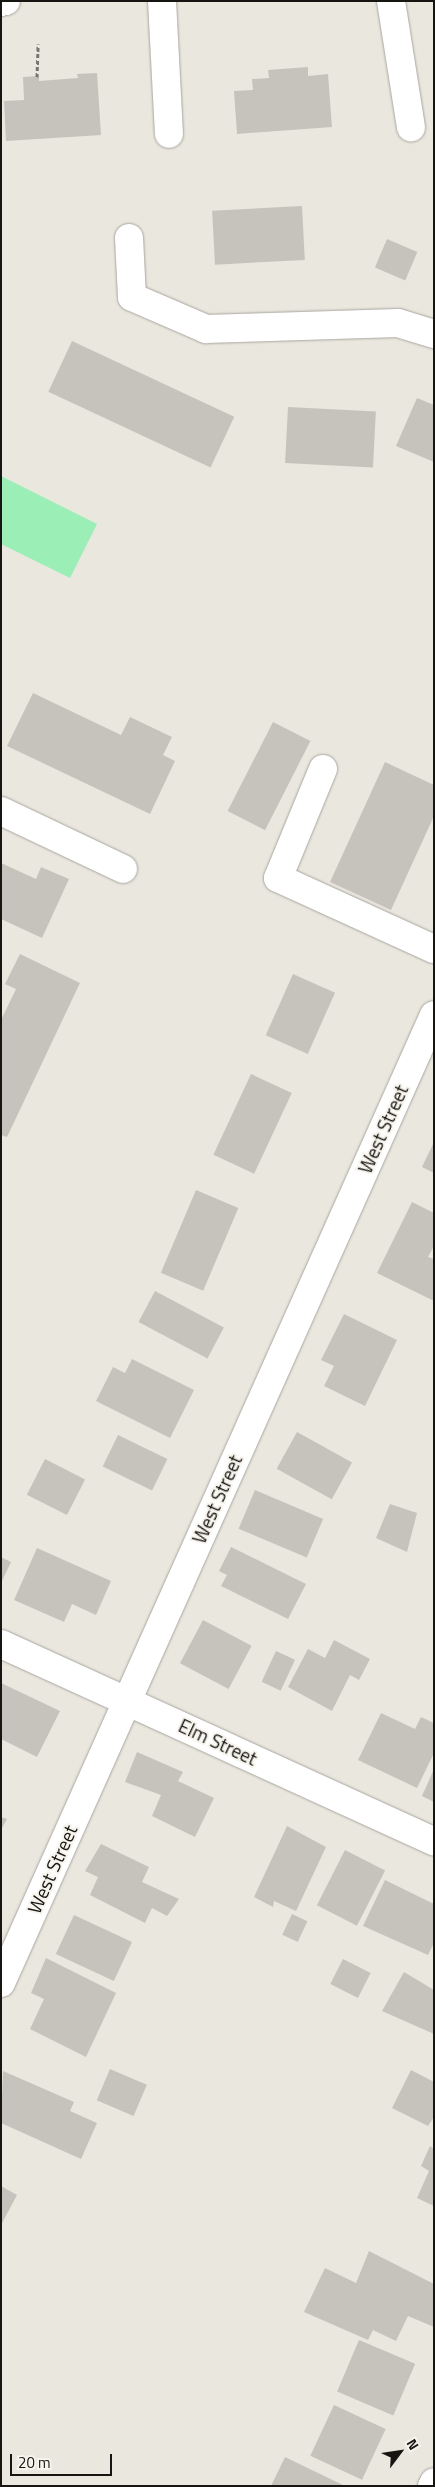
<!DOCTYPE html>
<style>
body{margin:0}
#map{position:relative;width:435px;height:2487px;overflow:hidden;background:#eae7df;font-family:"Titillium Web",sans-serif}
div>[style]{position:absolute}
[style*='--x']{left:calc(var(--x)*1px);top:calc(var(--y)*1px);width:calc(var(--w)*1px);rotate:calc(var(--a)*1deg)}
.green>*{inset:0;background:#9beeb6}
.building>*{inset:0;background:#c6c3bc;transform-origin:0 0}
.path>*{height:3px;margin-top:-1.5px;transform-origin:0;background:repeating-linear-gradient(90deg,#77756f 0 4px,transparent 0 6.5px)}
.roads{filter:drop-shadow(0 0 1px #a9a69f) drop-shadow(0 0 1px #a9a69f)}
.minor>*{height:28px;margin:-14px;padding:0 14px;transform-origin:14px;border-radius:14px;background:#fff}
span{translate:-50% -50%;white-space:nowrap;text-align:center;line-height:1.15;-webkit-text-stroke:4px #f7f4ed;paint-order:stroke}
.street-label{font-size:19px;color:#161512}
.frame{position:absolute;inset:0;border:2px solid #161512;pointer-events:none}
.north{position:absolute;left:375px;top:2427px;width:50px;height:50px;-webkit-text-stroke:4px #f7f4ed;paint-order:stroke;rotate:59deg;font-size:14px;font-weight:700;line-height:20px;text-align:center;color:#161512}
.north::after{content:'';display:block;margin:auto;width:18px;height:22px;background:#161512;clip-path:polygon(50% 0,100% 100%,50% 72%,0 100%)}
.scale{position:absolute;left:10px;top:2454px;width:102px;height:22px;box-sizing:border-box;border:2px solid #161512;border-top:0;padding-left:6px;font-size:15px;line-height:18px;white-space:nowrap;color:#161512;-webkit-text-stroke:4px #f7f4ed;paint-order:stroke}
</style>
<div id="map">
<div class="green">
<div style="clip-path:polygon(1px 476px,97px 524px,70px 578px,1px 544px)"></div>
</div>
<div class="building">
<div style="clip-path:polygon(308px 67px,308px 76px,328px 74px,332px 127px,237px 134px,234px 91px,253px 90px,252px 79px,269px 78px,268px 70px)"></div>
<div style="clip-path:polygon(97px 73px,101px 135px,6px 141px,4px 101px,24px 100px,23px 77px,39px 76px,39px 81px,78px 78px,77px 74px)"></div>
<div style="left:302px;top:206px;width:54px;height:90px;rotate:87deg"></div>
<div style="left:387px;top:239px;width:33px;height:31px;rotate:23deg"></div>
<div style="left:72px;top:341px;width:179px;height:56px;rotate:25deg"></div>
<div style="clip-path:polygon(417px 398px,434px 405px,434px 462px,396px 446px)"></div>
<div style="left:288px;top:407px;width:88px;height:56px;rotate:3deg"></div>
<div style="clip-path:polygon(33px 693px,121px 735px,130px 717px,172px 737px,163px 755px,175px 761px,150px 814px,7px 746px)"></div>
<div style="left:273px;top:722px;width:42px;height:100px;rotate:27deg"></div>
<div style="clip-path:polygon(385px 762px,434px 785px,434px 816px,391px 910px,330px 882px)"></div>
<div style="clip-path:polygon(1px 863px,36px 879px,41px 867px,69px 879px,42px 938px,1px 919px)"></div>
<div style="clip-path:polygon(20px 954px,80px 983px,7px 1137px,1px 1135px,1px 1020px,16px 989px,5px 984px)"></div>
<div style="left:293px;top:974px;width:46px;height:67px;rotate:24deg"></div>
<div style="left:251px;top:1074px;width:45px;height:89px;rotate:25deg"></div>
<div style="clip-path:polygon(434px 1142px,434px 1173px,422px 1167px)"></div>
<div style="left:196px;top:1190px;width:46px;height:90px;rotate:23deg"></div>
<div style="clip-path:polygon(412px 1202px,434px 1213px,434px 1246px,428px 1257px,434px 1259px,434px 1301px,377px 1273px)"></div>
<div style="left:155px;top:1291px;width:78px;height:35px;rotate:28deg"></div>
<div style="clip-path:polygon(344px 1314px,397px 1340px,365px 1406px,324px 1386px,334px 1366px,321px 1360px)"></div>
<div style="clip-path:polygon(132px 1359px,194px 1390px,170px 1438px,96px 1401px,113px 1367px,125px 1373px)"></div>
<div style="left:297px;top:1432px;width:63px;height:42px;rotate:29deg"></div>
<div style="left:118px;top:1435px;width:55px;height:35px;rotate:26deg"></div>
<div style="left:45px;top:1459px;width:45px;height:40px;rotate:27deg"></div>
<div style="left:255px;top:1490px;width:74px;height:42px;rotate:23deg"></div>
<div style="clip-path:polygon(390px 1504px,417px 1513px,407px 1552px,376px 1538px)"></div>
<div style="clip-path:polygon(231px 1547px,306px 1584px,288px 1619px,221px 1586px,227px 1575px,219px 1571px)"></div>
<div style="clip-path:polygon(37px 1548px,111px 1581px,96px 1615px,72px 1604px,64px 1622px,14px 1600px)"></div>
<div style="clip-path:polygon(1px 1557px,11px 1562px,1px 1583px)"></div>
<div style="left:203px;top:1620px;width:55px;height:49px;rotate:28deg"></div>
<div style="clip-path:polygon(334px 1640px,370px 1659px,359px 1680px,350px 1675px,332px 1711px,288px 1687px,308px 1649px,325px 1658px)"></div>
<div style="left:276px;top:1651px;width:21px;height:34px;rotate:25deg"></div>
<div style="clip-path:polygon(1px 1683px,60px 1711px,37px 1757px,1px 1739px)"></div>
<div style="clip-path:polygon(381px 1713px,415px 1729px,421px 1717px,434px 1723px,434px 1753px,417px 1788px,358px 1760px)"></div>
<div style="clip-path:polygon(137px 1752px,183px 1772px,178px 1781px,214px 1798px,195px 1837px,152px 1816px,161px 1795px,125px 1782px)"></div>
<div style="clip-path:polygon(434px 1769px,434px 1802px,422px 1796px)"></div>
<div style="clip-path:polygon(1px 1817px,7px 1819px,1px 1830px)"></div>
<div style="clip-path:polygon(287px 1826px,326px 1847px,296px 1911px,274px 1901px,273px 1907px,254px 1897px)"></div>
<div style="clip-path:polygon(101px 1844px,149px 1867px,142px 1882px,179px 1899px,167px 1916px,152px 1908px,145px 1923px,90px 1895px,98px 1877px,85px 1871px)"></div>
<div style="left:345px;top:1850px;width:45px;height:62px;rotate:27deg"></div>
<div style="clip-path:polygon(385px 1880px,434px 1904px,434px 1943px,428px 1955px,363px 1926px)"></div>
<div style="left:292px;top:1914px;width:17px;height:23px;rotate:25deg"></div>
<div style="left:74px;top:1915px;width:64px;height:43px;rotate:25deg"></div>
<div style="clip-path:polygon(46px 1958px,116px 1993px,86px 2057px,30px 2029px,44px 1999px,31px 1993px)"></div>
<div style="left:343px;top:1959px;width:31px;height:28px;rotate:27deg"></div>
<div style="clip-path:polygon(404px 1972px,434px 1990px,434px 2034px,382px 2011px)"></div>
<div style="left:110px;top:2069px;width:40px;height:34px;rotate:23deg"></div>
<div style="clip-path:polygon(411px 2070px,434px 2082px,434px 2117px,428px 2126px,392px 2108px)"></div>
<div style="clip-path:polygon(3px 2071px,74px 2102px,70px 2111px,97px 2123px,81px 2159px,1px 2123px)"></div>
<div style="clip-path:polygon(430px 2146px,434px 2149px,434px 2206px,417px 2198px,429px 2171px,421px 2166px)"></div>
<div style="clip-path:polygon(1px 2186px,17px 2195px,1px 2225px)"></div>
<div style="clip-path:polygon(369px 2251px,434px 2284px,434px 2327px,408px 2316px,396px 2341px,373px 2330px,368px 2340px,304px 2312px,325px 2268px,356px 2283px)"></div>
<div style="left:359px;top:2340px;width:61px;height:56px;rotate:23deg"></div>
<div style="left:334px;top:2405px;width:57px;height:56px;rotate:25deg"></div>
<div style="clip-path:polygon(285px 2457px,345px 2486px,271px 2486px)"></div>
</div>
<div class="path">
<div style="--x:37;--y:77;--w:33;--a:-88"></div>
</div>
<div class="roads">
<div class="minor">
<div style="--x:162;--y:1;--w:133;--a:87"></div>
<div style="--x:391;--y:1;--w:128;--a:81"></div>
<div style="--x:1;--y:2;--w:5;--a:-11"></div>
<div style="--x:129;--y:238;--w:59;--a:87.1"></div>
<div style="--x:132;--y:297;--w:81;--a:23.4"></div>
<div style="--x:206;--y:329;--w:192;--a:-1.8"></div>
<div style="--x:398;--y:323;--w:38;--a:17"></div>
<div style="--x:323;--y:769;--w:118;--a:112.4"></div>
<div style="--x:278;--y:878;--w:171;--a:24.5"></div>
<div style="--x:1;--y:811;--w:135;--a:25.4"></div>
<div style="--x:1;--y:1644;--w:476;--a:24.5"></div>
<div style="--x:1;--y:1983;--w:1060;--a:-65.9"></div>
<div style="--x:432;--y:2486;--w:4;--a:-63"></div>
</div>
</div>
<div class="street-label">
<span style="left:383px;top:1129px;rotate:-66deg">West Street</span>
<span style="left:217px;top:1499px;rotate:-66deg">West Street</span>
<span style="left:218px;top:1742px;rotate:25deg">Elm Street</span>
<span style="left:52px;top:1869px;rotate:-66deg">West Street</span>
</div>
<div class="frame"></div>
<div class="north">N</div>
<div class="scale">20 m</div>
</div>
